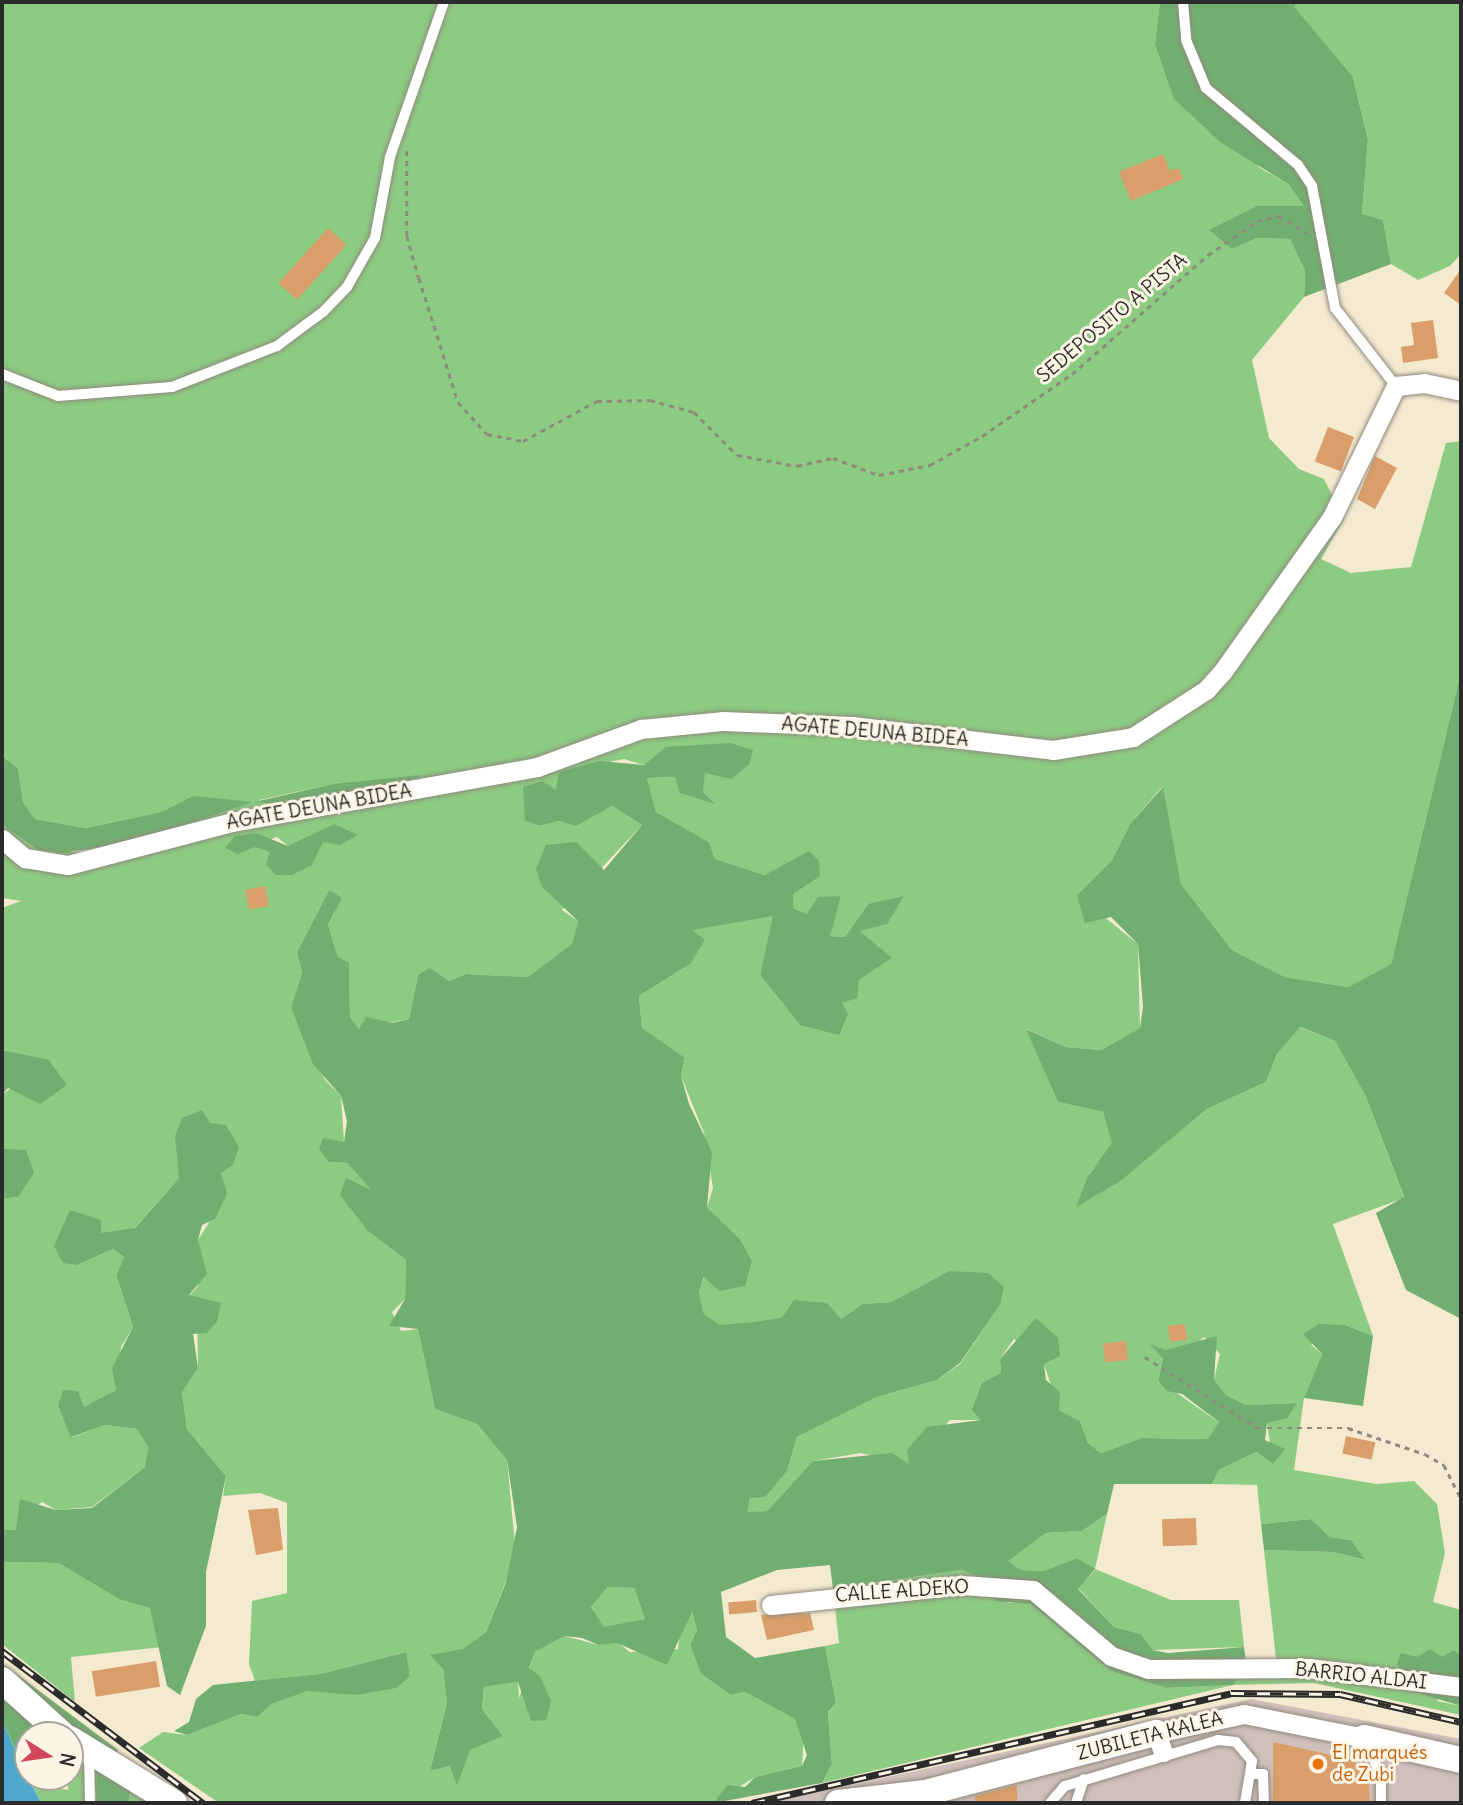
<!DOCTYPE html>
<meta charset="utf-8">
<style>
body{margin:0}
#map{position:relative;width:1463px;height:1805px;overflow:hidden;background:#f4ead0;font-family:Delius,sans-serif}
div>[style]{position:absolute}
[style*='--x']{left:calc(var(--x)*1px);top:calc(var(--y)*1px);width:calc(var(--w)*1px);rotate:calc(var(--a)*1deg)}
.industrial>*{inset:0;background:#d0c0bc}
.green>*{inset:0;background:#8ccb82}
.forest>*{inset:0;background:#71af70}
.water>*{inset:0;background:#4da8cb}
.building>*{inset:0;background:#d99e69;transform-origin:0 0}
.path>*{height:2.5px;margin-top:-1.25px;transform-origin:0;background:repeating-linear-gradient(90deg,#908a7e 0 5px,transparent 0 10px)}
.roads{filter:drop-shadow(0 0 2px #908a7e) drop-shadow(0 0 2px #908a7e)}
.lane>*{height:10px;margin:-5px;padding:0 5px;transform-origin:5px;border-radius:5px;background:#fff}
.street>*{height:19px;margin:-9.5px;padding:0 9.5px;transform-origin:9.5px;border-radius:9.5px;background:#fff}
.secondary>*{height:26px;margin:-13px;padding:0 13px;transform-origin:13px;border-radius:13px;background:#fff}
.rail>*{height:7px;margin-top:-3.5px;transform-origin:0;background:repeating-linear-gradient(90deg,#fcf5e5 0 13px,#2b2b2b 0 26px);box-sizing:border-box;border-block:2px solid #2b2b2b}
.dots>*{width:19px;height:19px;translate:-50% -50%;box-sizing:border-box;border:4px solid #fcf5e5;border-radius:50%}
span{translate:-50% -50%;white-space:nowrap;text-align:center;line-height:1.15;-webkit-text-stroke:6px #fcf5e5;paint-order:stroke}
.street-label{font-size:19px;color:#2b2b2b}
.food-label{font-size:19px;color:#c56008}
.left{translate:0 -50%;text-align:left}
.frame{position:absolute;inset:0;border:4px solid #2b2b2b;pointer-events:none}
.north{position:absolute;left:14px;top:1721px;width:70px;height:70px;box-sizing:border-box;background:#fcf5e5;border:2px solid #a8a49b;border-radius:50%;rotate:102deg;font-size:19px;font-weight:700;line-height:28px;text-align:center;color:#2b2b2b}
.north::after{content:'';display:block;margin:auto;width:24px;height:32px;background:#d1495b;clip-path:polygon(50% 0,100% 100%,50% 72%,0 100%)}
</style>
<div id="map">
<div class="industrial">
<div style="clip-path:polygon(1251px 1699px,1461px 1739px,1461px 1803px,766px 1803px)"></div>
</div>
<div class="green">
<div style="clip-path:polygon(evenodd,2px 2px,1160px 2px,1155px 44px,1260px 168px,1288px 184px,1305px 207px,1232px 249px,1257px 238px,1290px 239px,1305px 271px,1304px 297px,1252px 360px,1269px 438px,1299px 469px,1324px 479px,1344px 519px,1321px 559px,1351px 573px,1411px 567px,1446px 443px,1461px 441px,1461px 672px,1391px 964px,1348px 987px,1285px 977px,1232px 950px,1181px 884px,1162px 787px,1130px 824px,1112px 860px,1077px 895px,1138px 944px,1140px 1028px,1101px 1050px,1066px 1047px,1027px 1029px,1058px 1102px,1103px 1112px,1113px 1144px,1088px 1175px,1151px 1155px,1207px 1109px,1266px 1082px,1277px 1054px,1299px 1027px,1335px 1041px,1366px 1097px,1404px 1198px,1333px 1224px,1373px 1336px,1345px 1325px,1311px 1345px,1322px 1354px,1304px 1398px,1294px 1470px,1376px 1484px,1414px 1481px,1437px 1504px,1445px 1553px,1433px 1602px,1461px 1610px,1461px 1655px,1454px 1650px,1437px 1701px,1461px 1706px,1461px 1715px,1314px 1683px,1233px 1685px,822px 1783px,832px 1764px,828px 1712px,836px 1703px,825px 1646px,839px 1643px,833px 1589px,961px 1570px,980px 1577px,1008px 1603px,1031px 1603px,1111px 1671px,1166px 1688px,1232px 1685px,1246px 1662px,1276px 1659px,1264px 1550px,1333px 1552px,1364px 1560px,1351px 1540px,1330px 1537px,1311px 1519px,1261px 1524px,1257px 1485px,1212px 1484px,1219px 1470px,1256px 1452px,1273px 1464px,1267px 1423px,1296px 1403px,1246px 1405px,1226px 1395px,1214px 1379px,1220px 1354px,1204px 1337px,1194px 1346px,1166px 1350px,1152px 1345px,1163px 1359px,1158px 1380px,1220px 1423px,1209px 1439px,1141px 1438px,1101px 1453px,1088px 1443px,1080px 1421px,1059px 1410px,1044px 1364px,1014px 1339px,1000px 1359px,1001px 1373px,982px 1420px,950px 1420px,910px 1465px,861px 1453px,813px 1461px,767px 1511px,748px 1513px,750px 1498px,787px 1471px,797px 1437px,877px 1397px,937px 1380px,960px 1364px,1000px 1305px,949px 1271px,891px 1302px,862px 1304px,841px 1319px,720px 1326px,704px 1314px,699px 1292px,705px 1276px,752px 1261px,740px 1239px,707px 1207px,713px 1188px,704px 1133px,681px 1076px,685px 1059px,642px 1028px,639px 996px,690px 964px,691px 930px,750px 917px,774px 916px,760px 975px,800px 1025px,842px 1003px,859px 980px,891px 958px,860px 931px,868px 904px,845px 937px,829px 936px,841px 896px,807px 914px,793px 908px,788px 866px,765px 875px,715px 859px,709px 842px,656px 812px,647px 778px,675px 777px,715px 803px,703px 792px,696px 747px,665px 747px,644px 765px,624px 759px,584px 767px,556px 791px,528px 802px,525px 821px,540px 826px,559px 821px,576px 825px,612px 806px,642px 825px,562px 910px,578px 921px,573px 944px,528px 977px,466px 974px,449px 981px,418px 975px,409px 1019px,359px 1029px,350px 1017px,349px 964px,338px 957px,328px 925px,335px 912px,329px 890px,297px 952px,302px 973px,291px 1007px,325px 1080px,341px 1096px,344px 1142px,335px 1141px,329px 1162px,347px 1163px,372px 1191px,361px 1190px,368px 1231px,406px 1260px,405px 1299px,392px 1312px,401px 1331px,418px 1329px,435px 1409px,477px 1424px,507px 1460px,516px 1555px,486px 1632px,443px 1669px,447px 1703px,430px 1771px,451px 1766px,457px 1785px,470px 1749px,503px 1736px,482px 1709px,484px 1687px,518px 1682px,519px 1698px,535px 1652px,565px 1636px,599px 1645px,617px 1642px,630px 1652px,678px 1649px,681px 1624px,692px 1612px,697px 1630px,690px 1645px,701px 1674px,731px 1695px,745px 1692px,795px 1719px,804px 1733px,802px 1766px,755px 1777px,714px 1803px,219px 1803px,139px 1748px,163px 1732px,187px 1735px,241px 1714px,257px 1717px,272px 1704px,308px 1691px,410px 1676px,405px 1652px,320px 1674px,255px 1681px,249px 1664px,252px 1601px,287px 1593px,287px 1503px,260px 1493px,223px 1496px,226px 1476px,187px 1429px,182px 1391px,198px 1368px,197px 1301px,189px 1296px,198px 1286px,198px 1240px,227px 1194px,179px 1178px,130px 1233px,101px 1233px,71px 1210px,64px 1225px,77px 1265px,113px 1249px,124px 1257px,116px 1275px,133px 1327px,121px 1347px,116px 1390px,84px 1408px,58px 1406px,72px 1437px,105px 1425px,137px 1429px,148px 1447px,145px 1467px,92px 1507px,56px 1510px,42px 1502px,20px 1518px,16px 1530px,2px 1530px,2px 1199px,18px 1197px,2px 1149px,2px 1095px,48px 1059px,2px 1050px,2px 908px,21px 901px,2px 898px,2px 825px,38px 850px,90px 853px,193px 796px,161px 812px,86px 828px,35px 819px,23px 802px,18px 768px,2px 756px,2px 2px,333px 784px,315px 805px,259px 801px,259px 800px,333px 784px,2px 2px,325px 833px,312px 865px,254px 846px,277px 837px,288px 846px,325px 833px)"></div>
<div style="clip-path:polygon(1298px 2px,1461px 2px,1461px 254px,1450px 266px,1418px 280px,1391px 264px,1383px 220px,1362px 215px,1368px 140px,1353px 77px,1293px 7px)"></div>
<div style="clip-path:polygon(1107px 1514px,1095px 1569px,1171px 1600px,1239px 1600px,1244px 1647px,1153px 1650px,1141px 1634px,1114px 1627px,1078px 1588px,1095px 1570px,1077px 1558px,1043px 1571px,1021px 1570px,1007px 1561px,1046px 1533px,1082px 1531px)"></div>
<div style="clip-path:polygon(2px 1562px,59px 1563px,80px 1570px,121px 1600px,150px 1608px,162px 1647px,71px 1657px,75px 1702px,2px 1644px)"></div>
<div style="clip-path:polygon(608px 1587px,634px 1588px,645px 1619px,604px 1628px,591px 1607px)"></div>
<div style="clip-path:polygon(70px 1749px,164px 1803px,129px 1803px,130px 1791px,94px 1791px,96px 1803px,41px 1803px,31px 1782px,68px 1790px)"></div>
</div>
<div class="forest">
<div style="clip-path:polygon(1160px 2px,1298px 2px,1294px 7px,1353px 77px,1368px 140px,1362px 214px,1383px 220px,1391px 264px,1304px 297px,1305px 271px,1290px 239px,1257px 238px,1232px 249px,1209px 230px,1257px 206px,1304px 206px,1288px 184px,1220px 142px,1174px 99px,1155px 44px)"></div>
<div style="clip-path:polygon(1461px 672px,1461px 1319px,1406px 1290px,1376px 1213px,1404px 1197px,1366px 1097px,1335px 1041px,1300px 1027px,1277px 1054px,1266px 1082px,1207px 1109px,1119px 1182px,1076px 1207px,1088px 1176px,1112px 1143px,1103px 1112px,1058px 1102px,1026px 1029px,1066px 1047px,1101px 1050px,1140px 1028px,1143px 1007px,1138px 944px,1111px 917px,1085px 923px,1077px 895px,1112px 860px,1130px 824px,1163px 787px,1181px 884px,1232px 950px,1285px 977px,1348px 987px,1391px 964px)"></div>
<div style="clip-path:polygon(evenodd,730px 743px,753px 750px,749px 765px,731px 779px,705px 773px,703px 792px,716px 804px,680px 793px,675px 777px,647px 778px,656px 812px,709px 842px,715px 859px,765px 875px,809px 851px,819px 861px,820px 876px,793px 894px,793px 908px,807px 914px,818px 897px,841px 896px,830px 936px,845px 937px,868px 904px,904px 896px,887px 924px,860px 931px,892px 958px,859px 980px,857px 998px,842px 1003px,848px 1014px,839px 1035px,800px 1025px,760px 975px,773px 916px,692px 930px,705px 940px,690px 964px,639px 996px,642px 1028px,685px 1058px,681px 1076px,689px 1104px,712px 1152px,707px 1207px,740px 1239px,752px 1261px,745px 1286px,719px 1291px,704px 1277px,699px 1292px,704px 1314px,720px 1325px,754px 1322px,782px 1318px,794px 1300px,827px 1303px,841px 1319px,862px 1304px,891px 1302px,949px 1271px,988px 1273px,1004px 1287px,1000px 1305px,960px 1363px,937px 1380px,877px 1397px,797px 1437px,787px 1471px,765px 1497px,750px 1498px,748px 1512px,767px 1511px,813px 1461px,892px 1453px,909px 1464px,907px 1450px,927px 1427px,981px 1420px,972px 1410px,982px 1383px,1001px 1373px,1000px 1359px,1036px 1318px,1058px 1338px,1060px 1356px,1044px 1364px,1046px 1380px,1060px 1392px,1059px 1410px,1080px 1421px,1088px 1443px,1101px 1453px,1141px 1438px,1208px 1439px,1219px 1422px,1182px 1394px,1167px 1391px,1158px 1380px,1163px 1359px,1150px 1344px,1166px 1350px,1217px 1336px,1214px 1379px,1226px 1395px,1246px 1405px,1297px 1403px,1287px 1418px,1267px 1423px,1265px 1440px,1285px 1449px,1273px 1464px,1256px 1452px,1219px 1470px,1212px 1484px,1114px 1484px,1107px 1514px,1082px 1531px,1046px 1533px,1008px 1561px,1021px 1570px,1043px 1571px,1077px 1558px,1095px 1569px,1078px 1589px,1114px 1627px,1141px 1634px,1153px 1650px,1168px 1653px,1244px 1647px,1246px 1662px,1233px 1685px,1166px 1688px,1111px 1671px,1031px 1604px,995px 1601px,980px 1577px,961px 1570px,833px 1589px,830px 1565px,777px 1570px,721px 1592px,726px 1637px,755px 1658px,825px 1646px,836px 1703px,828px 1712px,832px 1764px,822px 1783px,714px 1803px,727px 1785px,745px 1787px,755px 1777px,802px 1766px,807px 1755px,795px 1719px,745px 1692px,731px 1695px,701px 1674px,690px 1645px,697px 1630px,692px 1612px,667px 1665px,617px 1643px,599px 1645px,582px 1638px,565px 1636px,535px 1652px,529px 1668px,540px 1676px,551px 1701px,546px 1720px,531px 1721px,518px 1682px,484px 1687px,482px 1709px,503px 1736px,470px 1750px,457px 1786px,450px 1766px,430px 1771px,447px 1703px,443px 1669px,430px 1655px,463px 1649px,486px 1632px,506px 1582px,517px 1527px,507px 1460px,477px 1424px,435px 1409px,418px 1329px,389px 1326px,405px 1299px,406px 1260px,368px 1231px,340px 1195px,346px 1178px,371px 1190px,347px 1163px,329px 1162px,319px 1149px,323px 1138px,344px 1142px,347px 1121px,341px 1096px,313px 1064px,291px 1007px,302px 973px,297px 952px,329px 890px,342px 898px,328px 925px,338px 957px,349px 963px,350px 1017px,359px 1029px,366px 1017px,392px 1023px,409px 1019px,418px 975px,430px 968px,449px 981px,466px 974px,528px 977px,572px 944px,578px 921px,542px 887px,536px 869px,546px 845px,576px 842px,604px 870px,642px 825px,612px 806px,576px 826px,559px 821px,540px 826px,525px 821px,523px 787px,542px 781px,556px 790px,559px 772px,600px 761px,644px 765px,665px 747px,730px 743px,608px 1587px,634px 1588px,645px 1619px,604px 1627px,591px 1607px,608px 1587px)"></div>
<div style="clip-path:polygon(2px 756px,18px 768px,23px 802px,35px 819px,86px 828px,161px 812px,193px 796px,254px 802px,333px 784px,421px 775px,401px 788px,315px 805px,253px 802px,129px 843px,63px 853px,38px 850px,2px 825px)"></div>
<div style="clip-path:polygon(334px 824px,358px 835px,340px 845px,323px 842px,312px 865px,292px 875px,276px 875px,266px 864px,270px 852px,255px 847px,238px 854px,225px 848px,235px 836px,256px 833px,288px 846px)"></div>
<div style="clip-path:polygon(2px 1050px,48px 1059px,67px 1085px,40px 1104px,8px 1088px,2px 1095px)"></div>
<div style="clip-path:polygon(202px 1110px,210px 1123px,226px 1125px,239px 1147px,233px 1165px,221px 1173px,227px 1194px,215px 1219px,202px 1225px,198px 1240px,207px 1274px,189px 1295px,221px 1303px,217px 1322px,207px 1333px,193px 1334px,198px 1368px,182px 1392px,187px 1429px,226px 1476px,206px 1572px,206px 1626px,180px 1695px,167px 1686px,150px 1608px,121px 1600px,59px 1563px,2px 1562px,2px 1530px,16px 1530px,20px 1499px,56px 1510px,92px 1508px,145px 1467px,148px 1447px,137px 1429px,105px 1425px,71px 1437px,58px 1406px,63px 1390px,78px 1391px,84px 1407px,116px 1390px,112px 1368px,133px 1327px,116px 1275px,124px 1257px,113px 1249px,77px 1265px,63px 1263px,54px 1246px,70px 1210px,101px 1220px,101px 1233px,135px 1228px,179px 1178px,175px 1136px,182px 1118px)"></div>
<div style="clip-path:polygon(2px 1149px,26px 1150px,34px 1173px,18px 1197px,2px 1199px)"></div>
<div style="clip-path:polygon(1319px 1324px,1345px 1325px,1373px 1336px,1363px 1406px,1304px 1398px,1322px 1354px,1303px 1334px)"></div>
<div style="clip-path:polygon(1311px 1519px,1330px 1537px,1351px 1540px,1365px 1560px,1333px 1552px,1264px 1550px,1261px 1524px)"></div>
<div style="clip-path:polygon(1430px 1649px,1442px 1657px,1454px 1650px,1461px 1655px,1461px 1706px,1408px 1690px,1397px 1664px,1401px 1653px,1417px 1657px)"></div>
<div style="clip-path:polygon(406px 1652px,410px 1676px,396px 1688px,356px 1695px,308px 1691px,272px 1704px,257px 1717px,241px 1714px,187px 1735px,174px 1731px,189px 1722px,196px 1699px,213px 1685px,320px 1674px)"></div>
<div style="clip-path:polygon(2px 1663px,118px 1750px,114px 1757px,25px 1692px)"></div>
<div style="clip-path:polygon(2px 1691px,46px 1735px,28px 1735px,28px 1776px,2px 1721px)"></div>
<div style="clip-path:polygon(97px 1770px,130px 1791px,129px 1803px,96px 1803px)"></div>
</div>
<div class="water">
<div style="clip-path:polygon(2px 1721px,28px 1777px,41px 1803px,2px 1803px)"></div>
</div>
<div class="building">
<div style="clip-path:polygon(1163px 154px,1170px 171px,1179px 168px,1183px 179px,1131px 201px,1119px 172px)"></div>
<div style="left:328px;top:228px;width:25px;height:74px;rotate:42deg"></div>
<div style="clip-path:polygon(1461px 269px,1461px 305px,1444px 293px)"></div>
<div style="clip-path:polygon(1433px 320px,1438px 358px,1403px 363px,1401px 347px,1414px 345px,1411px 323px)"></div>
<div style="left:1328px;top:427px;width:28px;height:37px;rotate:21deg"></div>
<div style="clip-path:polygon(1375px 456px,1397px 468px,1375px 509px,1357px 499px)"></div>
<div style="left:265px;top:886px;width:20px;height:20px;rotate:79deg"></div>
<div style="left:1185px;top:1324px;width:16px;height:17px;rotate:83deg"></div>
<div style="left:1126px;top:1341px;width:19px;height:23px;rotate:84deg"></div>
<div style="left:1346px;top:1436px;width:30px;height:18px;rotate:12deg"></div>
<div style="clip-path:polygon(278px 1508px,283px 1550px,256px 1555px,248px 1510px)"></div>
<div style="left:1196px;top:1518px;width:27px;height:34px;rotate:88deg"></div>
<div style="left:756px;top:1600px;width:12px;height:28px;rotate:85deg"></div>
<div style="clip-path:polygon(810px 1613px,814px 1630px,767px 1640px,761px 1615px)"></div>
<div style="left:156px;top:1661px;width:26px;height:65px;rotate:81deg"></div>
<div style="clip-path:polygon(1273px 1742px,1353px 1760px,1368px 1776px,1370px 1803px,1273px 1803px)"></div>
<div style="clip-path:polygon(1017px 1785px,1017px 1803px,975px 1803px,975px 1796px)"></div>
</div>
<div class="path">
<div style="--x:407;--y:151;--w:85;--a:90"></div>
<div style="--x:407;--y:236;--w:44;--a:74.1"></div>
<div style="--x:419;--y:278;--w:130;--a:72.5"></div>
<div style="--x:458;--y:402;--w:43;--a:47.8"></div>
<div style="--x:487;--y:434;--w:37;--a:11"></div>
<div style="--x:523;--y:441;--w:84;--a:-28.4"></div>
<div style="--x:597;--y:401;--w:53;--a:-1.1"></div>
<div style="--x:650;--y:400;--w:46;--a:15.3"></div>
<div style="--x:694;--y:412;--w:61;--a:45"></div>
<div style="--x:737;--y:455;--w:61;--a:10.4"></div>
<div style="--x:797;--y:466;--w:37;--a:-13"></div>
<div style="--x:833;--y:458;--w:49;--a:20.3"></div>
<div style="--x:879;--y:475;--w:52;--a:-11.1"></div>
<div style="--x:930;--y:465;--w:60;--a:-29.1"></div>
<div style="--x:982;--y:436;--w:109;--a:-34.6"></div>
<div style="--x:1072;--y:374;--w:181;--a:-41.2"></div>
<div style="--x:1208;--y:255;--w:60;--a:-34.8"></div>
<div style="--x:1257;--y:221;--w:23;--a:-13"></div>
<div style="--x:1279;--y:216;--w:33;--a:31"></div>
<div style="--x:1145;--y:1357;--w:133;--a:32.4"></div>
<div style="--x:1257;--y:1428;--w:91;--a:0"></div>
<div style="--x:1348;--y:1428;--w:81;--a:18.7"></div>
<div style="--x:1425;--y:1454;--w:22;--a:30"></div>
<div style="--x:1444;--y:1465;--w:38;--a:63"></div>
</div>
<div class="roads">
<div class="lane">
<div style="--x:1183;--y:2;--w:38;--a:85"></div>
<div style="--x:1186;--y:40;--w:52;--a:67.4"></div>
<div style="--x:1206;--y:88;--w:120;--a:39.9"></div>
<div style="--x:1298;--y:165;--w:25;--a:56"></div>
<div style="--x:1312;--y:186;--w:124;--a:79.3"></div>
<div style="--x:1335;--y:308;--w:99;--a:52"></div>
<div style="--x:2;--y:374;--w:60;--a:21.4"></div>
<div style="--x:58;--y:396;--w:114;--a:-4.5"></div>
<div style="--x:172;--y:387;--w:113;--a:-21.3"></div>
<div style="--x:277;--y:346;--w:57;--a:-36.5"></div>
<div style="--x:323;--y:312;--w:35;--a:-46"></div>
<div style="--x:347;--y:287;--w:56;--a:-60.3"></div>
<div style="--x:375;--y:238;--w:82;--a:-79.5"></div>
<div style="--x:390;--y:157;--w:164;--a:-70.8"></div>
<div style="--x:1368;--y:1744;--w:36;--a:69"></div>
<div style="--x:1381;--y:1778;--w:25;--a:90"></div>
<div style="--x:89;--y:1752;--w:51;--a:88.9"></div>
<div style="--x:1252;--y:1774;--w:11;--a:0"></div>
<div style="--x:1263;--y:1774;--w:29;--a:88"></div>
<div style="--x:1050;--y:1803;--w:23;--a:-49"></div>
<div style="--x:1065;--y:1786;--w:160;--a:-16.7"></div>
<div style="--x:1218;--y:1740;--w:18;--a:6"></div>
<div style="--x:1236;--y:1742;--w:25;--a:50"></div>
<div style="--x:1252;--y:1761;--w:43;--a:99.5"></div>
<div style="--x:1076;--y:1803;--w:25;--a:-72"></div>
</div>
<div class="street">
<div style="--x:2;--y:839;--w:30;--a:40"></div>
<div style="--x:25;--y:858;--w:44;--a:9.2"></div>
<div style="--x:68;--y:865;--w:170;--a:-14.7"></div>
<div style="--x:232;--y:822;--w:310;--a:-10.2"></div>
<div style="--x:537;--y:767;--w:111;--a:-20.1"></div>
<div style="--x:641;--y:729;--w:81;--a:-5.6"></div>
<div style="--x:722;--y:721;--w:130;--a:2.2"></div>
<div style="--x:852;--y:726;--w:202;--a:6.8"></div>
<div style="--x:1053;--y:750;--w:81;--a:-9.2"></div>
<div style="--x:1133;--y:737;--w:87;--a:-32.8"></div>
<div style="--x:1206;--y:690;--w:25;--a:-48"></div>
<div style="--x:1223;--y:671;--w:189;--a:-54.7"></div>
<div style="--x:1332;--y:517;--w:146;--a:-64"></div>
<div style="--x:1396;--y:386;--w:28;--a:-6"></div>
<div style="--x:1424;--y:383;--w:38;--a:12"></div>
<div style="--x:771;--y:1605;--w:192;--a:-6"></div>
<div style="--x:962;--y:1585;--w:71;--a:4"></div>
<div style="--x:1033;--y:1590;--w:102;--a:40.2"></div>
<div style="--x:1111;--y:1656;--w:39;--a:19"></div>
<div style="--x:1148;--y:1669;--w:161;--a:-0.4"></div>
<div style="--x:1309;--y:1668;--w:153;--a:7.1"></div>
<div style="--x:1163;--y:1752;--w:20;--a:-110"></div>
<div style="--x:1156;--y:1733;--w:90;--a:-12.2"></div>
<div style="--x:1244;--y:1714;--w:122;--a:11.3"></div>
</div>
<div class="secondary">
<div style="--x:2;--y:1680;--w:82;--a:42"></div>
<div style="--x:1364;--y:1738;--w:99;--a:12.8"></div>
<div style="--x:70;--y:1739;--w:122;--a:31.6"></div>
<div style="--x:838;--y:1803;--w:88;--a:-6.6"></div>
<div style="--x:925;--y:1793;--w:239;--a:-14.6"></div>
</div>
</div>
<div class="rail">
<div style="--x:2;--y:1651;--w:252;--a:37.1"></div>
<div style="--x:752;--y:1803;--w:491;--a:-12.9"></div>
<div style="--x:1231;--y:1693;--w:109;--a:0.5"></div>
<div style="--x:1340;--y:1694;--w:124;--a:13"></div>
</div>
<div class="dots">
<div style="left:1318px;top:1764px;background:#e8710a"></div>
</div>
<div class="street-label">
<span style="left:1112px;top:318px;rotate:-40deg">SEDEPOSITO A PISTA</span>
<span style="left:875px;top:732px;rotate:5deg">AGATE DEUNA BIDEA</span>
<span style="left:319px;top:807px;rotate:-10deg">AGATE DEUNA BIDEA</span>
<span style="left:902px;top:1591px;rotate:-4deg">CALLE ALDEKO</span>
<span style="left:1361px;top:1676px;rotate:6deg">BARRIO ALDAI</span>
<span style="left:1150px;top:1736px;rotate:-14deg">ZUBILETA KALEA</span>
</div>
<div class="food-label">
<span class="left" style="left:1332px;top:1764px">El marqués<br>de Zubi</span>
</div>
<div class="frame"></div>
<div class="north">N</div>
</div>
